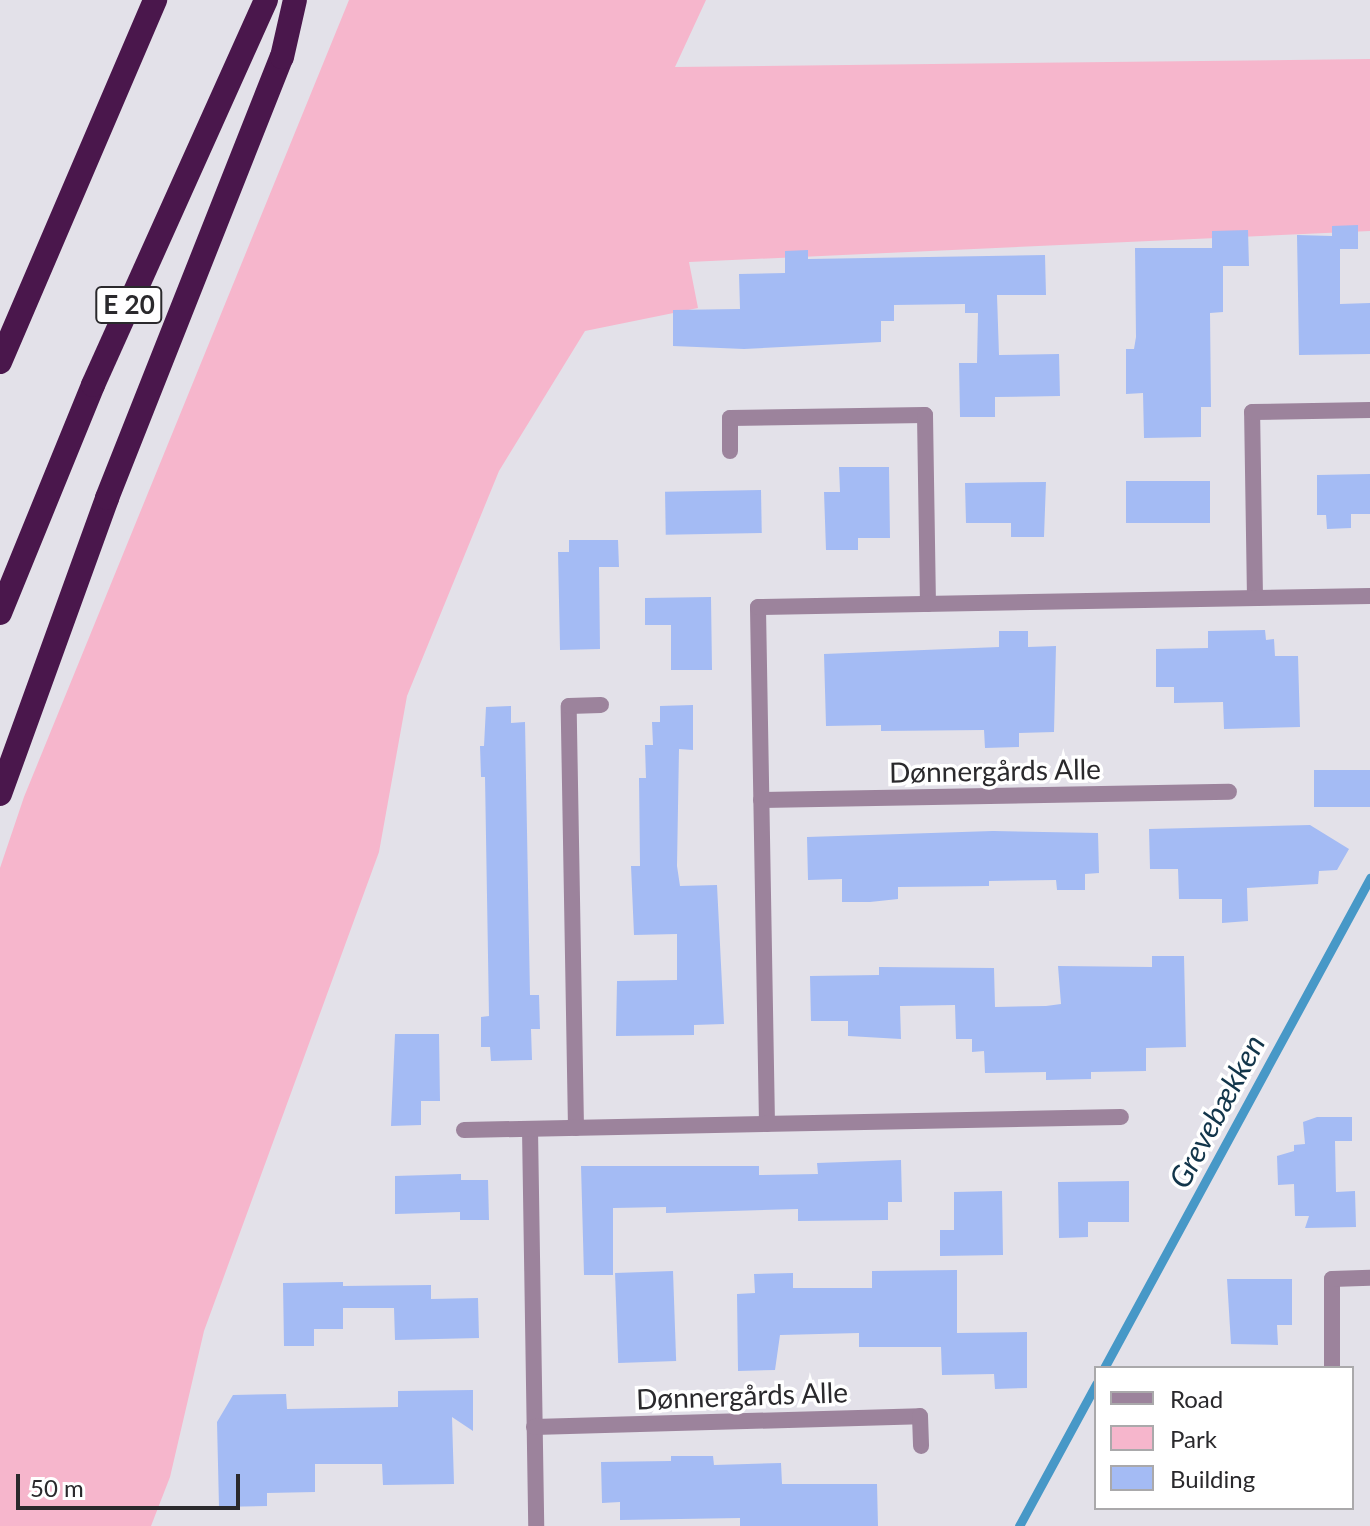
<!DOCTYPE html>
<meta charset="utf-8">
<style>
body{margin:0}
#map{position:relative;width:1370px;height:1526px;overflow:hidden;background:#e3e1e9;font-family:Lato,sans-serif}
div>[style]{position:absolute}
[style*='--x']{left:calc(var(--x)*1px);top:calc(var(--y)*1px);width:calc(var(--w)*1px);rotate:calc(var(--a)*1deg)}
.green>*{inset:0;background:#f6b6cc}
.stream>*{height:9px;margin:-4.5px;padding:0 4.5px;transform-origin:4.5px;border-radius:4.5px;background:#4798c7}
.building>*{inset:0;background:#a4bbf4;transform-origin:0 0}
.minor>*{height:16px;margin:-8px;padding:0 8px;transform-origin:8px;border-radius:8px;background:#9c839c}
.motorway>*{height:24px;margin:-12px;padding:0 12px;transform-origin:12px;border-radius:12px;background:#4a174c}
span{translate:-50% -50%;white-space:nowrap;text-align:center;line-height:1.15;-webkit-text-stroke:7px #fff;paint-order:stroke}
.shield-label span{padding:2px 6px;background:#fff;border:2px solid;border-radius:6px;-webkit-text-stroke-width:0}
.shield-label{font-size:26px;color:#2a292c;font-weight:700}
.street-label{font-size:28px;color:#2a292c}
.water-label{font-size:30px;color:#12354a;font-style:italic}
.legend{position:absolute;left:1094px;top:1366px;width:260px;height:144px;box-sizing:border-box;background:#fff;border:2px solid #aaa9ab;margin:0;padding:10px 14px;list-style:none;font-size:24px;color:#2a292c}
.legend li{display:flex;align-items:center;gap:16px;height:40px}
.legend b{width:40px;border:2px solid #aaa9ab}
.scale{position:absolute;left:16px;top:1474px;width:224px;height:36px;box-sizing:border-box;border:4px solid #2a292c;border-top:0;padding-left:10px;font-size:24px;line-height:28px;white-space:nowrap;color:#2a292c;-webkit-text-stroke:6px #fff;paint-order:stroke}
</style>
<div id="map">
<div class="green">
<div style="clip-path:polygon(349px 0,706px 0,675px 67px,1370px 59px,1370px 231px,689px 262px,698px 308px,585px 331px,499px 471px,407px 696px,379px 852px,204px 1331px,170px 1477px,151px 1526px,0 1526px,0 868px,24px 797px)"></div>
</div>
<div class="stream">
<div style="--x:1104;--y:1368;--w:558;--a:-61.5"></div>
<div style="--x:1019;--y:1526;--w:162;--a:-61.5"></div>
</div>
<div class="building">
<div style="clip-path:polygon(1358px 225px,1358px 249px,1340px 249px,1340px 304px,1370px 303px,1370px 354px,1299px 355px,1297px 235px,1332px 236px,1332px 226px)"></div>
<div style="clip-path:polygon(1248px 230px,1249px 266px,1223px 266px,1223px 312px,1210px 313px,1211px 407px,1201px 407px,1201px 437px,1144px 438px,1143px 393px,1126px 394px,1126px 349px,1134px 349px,1136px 337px,1135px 248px,1212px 248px,1212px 231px)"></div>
<div style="clip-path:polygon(808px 250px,808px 259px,1045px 255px,1046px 295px,997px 295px,999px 355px,1059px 354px,1060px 396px,995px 397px,995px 417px,960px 417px,959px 363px,977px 363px,978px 313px,965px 313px,965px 304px,894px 305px,894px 321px,881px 321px,881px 342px,744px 349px,673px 346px,673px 310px,740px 309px,739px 274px,785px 273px,785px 251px)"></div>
<div style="clip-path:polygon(839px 467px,889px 467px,890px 538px,858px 538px,858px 550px,826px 550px,824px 492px,840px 492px)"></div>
<div style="clip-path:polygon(1370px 474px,1370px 514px,1351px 514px,1351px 528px,1327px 529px,1326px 515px,1317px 515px,1317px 475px)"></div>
<div style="left:1210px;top:481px;width:42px;height:84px;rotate:90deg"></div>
<div style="clip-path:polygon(1046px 482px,1044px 537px,1011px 537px,1011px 523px,966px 523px,965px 483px)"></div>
<div style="left:761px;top:490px;width:43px;height:96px;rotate:89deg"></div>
<div style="clip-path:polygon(569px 540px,618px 540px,619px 567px,599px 567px,600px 649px,560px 650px,558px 552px,569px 552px)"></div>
<div style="clip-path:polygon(711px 597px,712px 670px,671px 670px,671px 625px,645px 625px,645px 598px)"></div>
<div style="clip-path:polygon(1265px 630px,1266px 640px,1274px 639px,1275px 656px,1298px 656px,1300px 727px,1224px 729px,1223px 702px,1174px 703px,1174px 687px,1156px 687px,1156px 649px,1208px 648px,1208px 631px)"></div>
<div style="clip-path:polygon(999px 631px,1028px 631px,1028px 647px,1056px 646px,1054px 732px,1019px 733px,1019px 747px,985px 748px,984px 730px,881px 731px,881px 725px,826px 726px,824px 654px,999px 647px)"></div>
<div style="clip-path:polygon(693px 705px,693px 750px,679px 749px,677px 866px,680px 886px,717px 885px,724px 1024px,694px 1025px,694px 1035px,616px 1036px,617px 981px,677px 980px,677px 934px,634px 935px,631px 866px,640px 866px,639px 778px,646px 778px,645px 745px,653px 745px,652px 722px,660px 722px,660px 706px)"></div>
<div style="clip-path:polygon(511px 706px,511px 723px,525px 722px,530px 995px,539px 995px,540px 1029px,531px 1029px,532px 1060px,491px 1061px,490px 1047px,481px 1047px,481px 1017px,489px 1016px,485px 777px,481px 777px,480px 746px,484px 746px,486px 707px)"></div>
<div style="left:1370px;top:770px;width:37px;height:56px;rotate:90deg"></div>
<div style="clip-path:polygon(1310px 825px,1349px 849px,1337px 870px,1319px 871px,1318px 884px,1247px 888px,1248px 921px,1222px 923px,1222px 899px,1179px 899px,1178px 869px,1150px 869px,1149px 829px)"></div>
<div style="clip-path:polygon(993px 831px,1098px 833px,1099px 873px,1085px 874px,1085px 890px,1057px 890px,1056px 880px,989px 881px,989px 886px,898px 887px,898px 899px,870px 902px,842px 902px,842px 879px,808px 880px,807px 837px)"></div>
<div style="clip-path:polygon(1152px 956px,1184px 956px,1186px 1047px,1146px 1048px,1146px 1071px,1091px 1072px,1091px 1079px,1046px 1080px,1046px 1072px,985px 1073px,984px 1051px,972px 1052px,972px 1039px,956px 1039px,955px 1005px,900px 1006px,901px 1039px,848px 1036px,848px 1021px,811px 1021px,810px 976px,879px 975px,879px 967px,994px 968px,995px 1007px,1046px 1006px,1061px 1004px,1058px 966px,1152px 967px)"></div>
<div style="clip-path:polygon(395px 1034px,439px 1034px,440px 1101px,421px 1101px,421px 1125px,391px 1126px)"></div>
<div style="clip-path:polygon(1317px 1117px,1352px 1117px,1352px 1141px,1335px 1141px,1336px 1192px,1355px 1191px,1356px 1227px,1305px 1228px,1309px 1216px,1295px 1216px,1294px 1184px,1278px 1185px,1277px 1156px,1294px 1151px,1294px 1145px,1305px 1144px,1303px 1122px)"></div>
<div style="clip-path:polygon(901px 1160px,902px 1202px,888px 1202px,888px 1220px,798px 1221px,798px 1209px,666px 1213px,666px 1207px,613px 1208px,613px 1275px,584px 1275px,581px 1166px,759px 1166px,759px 1175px,818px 1174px,817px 1163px)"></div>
<div style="clip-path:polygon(461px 1174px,461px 1180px,488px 1180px,489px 1220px,460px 1220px,460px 1212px,395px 1214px,395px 1176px)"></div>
<div style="clip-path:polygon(1129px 1181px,1129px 1222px,1088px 1222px,1088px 1237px,1059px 1238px,1058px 1182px)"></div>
<div style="clip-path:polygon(1002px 1191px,1003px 1255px,940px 1256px,940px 1230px,954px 1230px,954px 1192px)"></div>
<div style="clip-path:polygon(957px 1270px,957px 1333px,1027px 1332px,1027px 1388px,995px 1389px,994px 1374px,942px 1375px,941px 1347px,859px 1347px,859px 1333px,780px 1335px,775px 1370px,738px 1371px,737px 1294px,755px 1293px,754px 1274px,793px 1273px,793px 1288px,872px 1288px,872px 1271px)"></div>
<div style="left:673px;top:1271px;width:90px;height:58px;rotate:88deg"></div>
<div style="clip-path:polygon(1227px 1279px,1292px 1279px,1292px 1325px,1277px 1325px,1278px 1345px,1231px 1344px)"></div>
<div style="clip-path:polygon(343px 1282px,343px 1286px,431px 1285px,431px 1299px,478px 1298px,479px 1338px,395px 1340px,394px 1308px,343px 1308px,343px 1329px,314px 1329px,314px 1346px,284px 1346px,283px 1283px)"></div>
<div style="clip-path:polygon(473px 1390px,473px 1431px,452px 1417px,454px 1484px,383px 1485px,382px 1464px,315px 1464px,315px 1492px,267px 1493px,267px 1506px,219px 1507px,217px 1422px,233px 1395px,286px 1394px,287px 1409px,398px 1407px,398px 1391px)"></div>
<div style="clip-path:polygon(671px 1456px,713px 1456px,714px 1465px,781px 1463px,782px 1484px,877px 1484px,878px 1526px,740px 1526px,740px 1518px,620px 1520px,620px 1502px,602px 1503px,601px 1462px,671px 1461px)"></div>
</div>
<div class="minor">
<div style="--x:730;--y:451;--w:33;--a:-90"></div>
<div style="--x:730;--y:418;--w:195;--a:-0.9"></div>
<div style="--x:925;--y:415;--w:189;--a:89.1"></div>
<div style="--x:1255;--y:598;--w:186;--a:-90.9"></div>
<div style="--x:1252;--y:412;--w:118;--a:-1"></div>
<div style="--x:761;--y:800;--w:468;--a:-1"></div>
<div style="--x:767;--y:1124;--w:517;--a:-91"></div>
<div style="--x:758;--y:607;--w:612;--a:-1.03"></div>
<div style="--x:576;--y:1128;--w:422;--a:-91"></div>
<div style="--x:569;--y:706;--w:32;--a:-2"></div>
<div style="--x:530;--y:1129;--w:397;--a:89.1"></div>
<div style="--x:464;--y:1130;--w:657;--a:-1.13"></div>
<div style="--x:1332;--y:1368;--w:89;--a:-90"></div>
<div style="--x:1332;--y:1279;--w:38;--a:-2"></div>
<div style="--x:534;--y:1427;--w:386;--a:-1.6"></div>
<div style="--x:920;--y:1416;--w:30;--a:88"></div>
</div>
<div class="motorway">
<div style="--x:0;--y:362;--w:394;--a:-66.8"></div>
<div style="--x:0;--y:613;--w:246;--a:-67.8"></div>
<div style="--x:93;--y:385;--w:422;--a:-65.8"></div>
<div style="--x:0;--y:794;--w:315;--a:-70.1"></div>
<div style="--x:107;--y:498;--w:474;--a:-68.4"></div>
<div style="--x:282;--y:57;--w:58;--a:-77.2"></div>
</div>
<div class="shield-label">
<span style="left:129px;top:305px">E 20</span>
</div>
<div class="street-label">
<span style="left:995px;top:770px;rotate:-1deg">Dønnergårds Alle</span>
<span style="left:742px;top:1395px;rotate:-2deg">Dønnergårds Alle</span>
</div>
<div class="water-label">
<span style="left:1216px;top:1111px;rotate:-62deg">Grevebækken</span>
</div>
<ul class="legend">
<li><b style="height:10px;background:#9c839c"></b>Road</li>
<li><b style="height:22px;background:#f6b6cc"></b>Park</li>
<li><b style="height:22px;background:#a4bbf4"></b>Building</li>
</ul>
<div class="scale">50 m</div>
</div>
